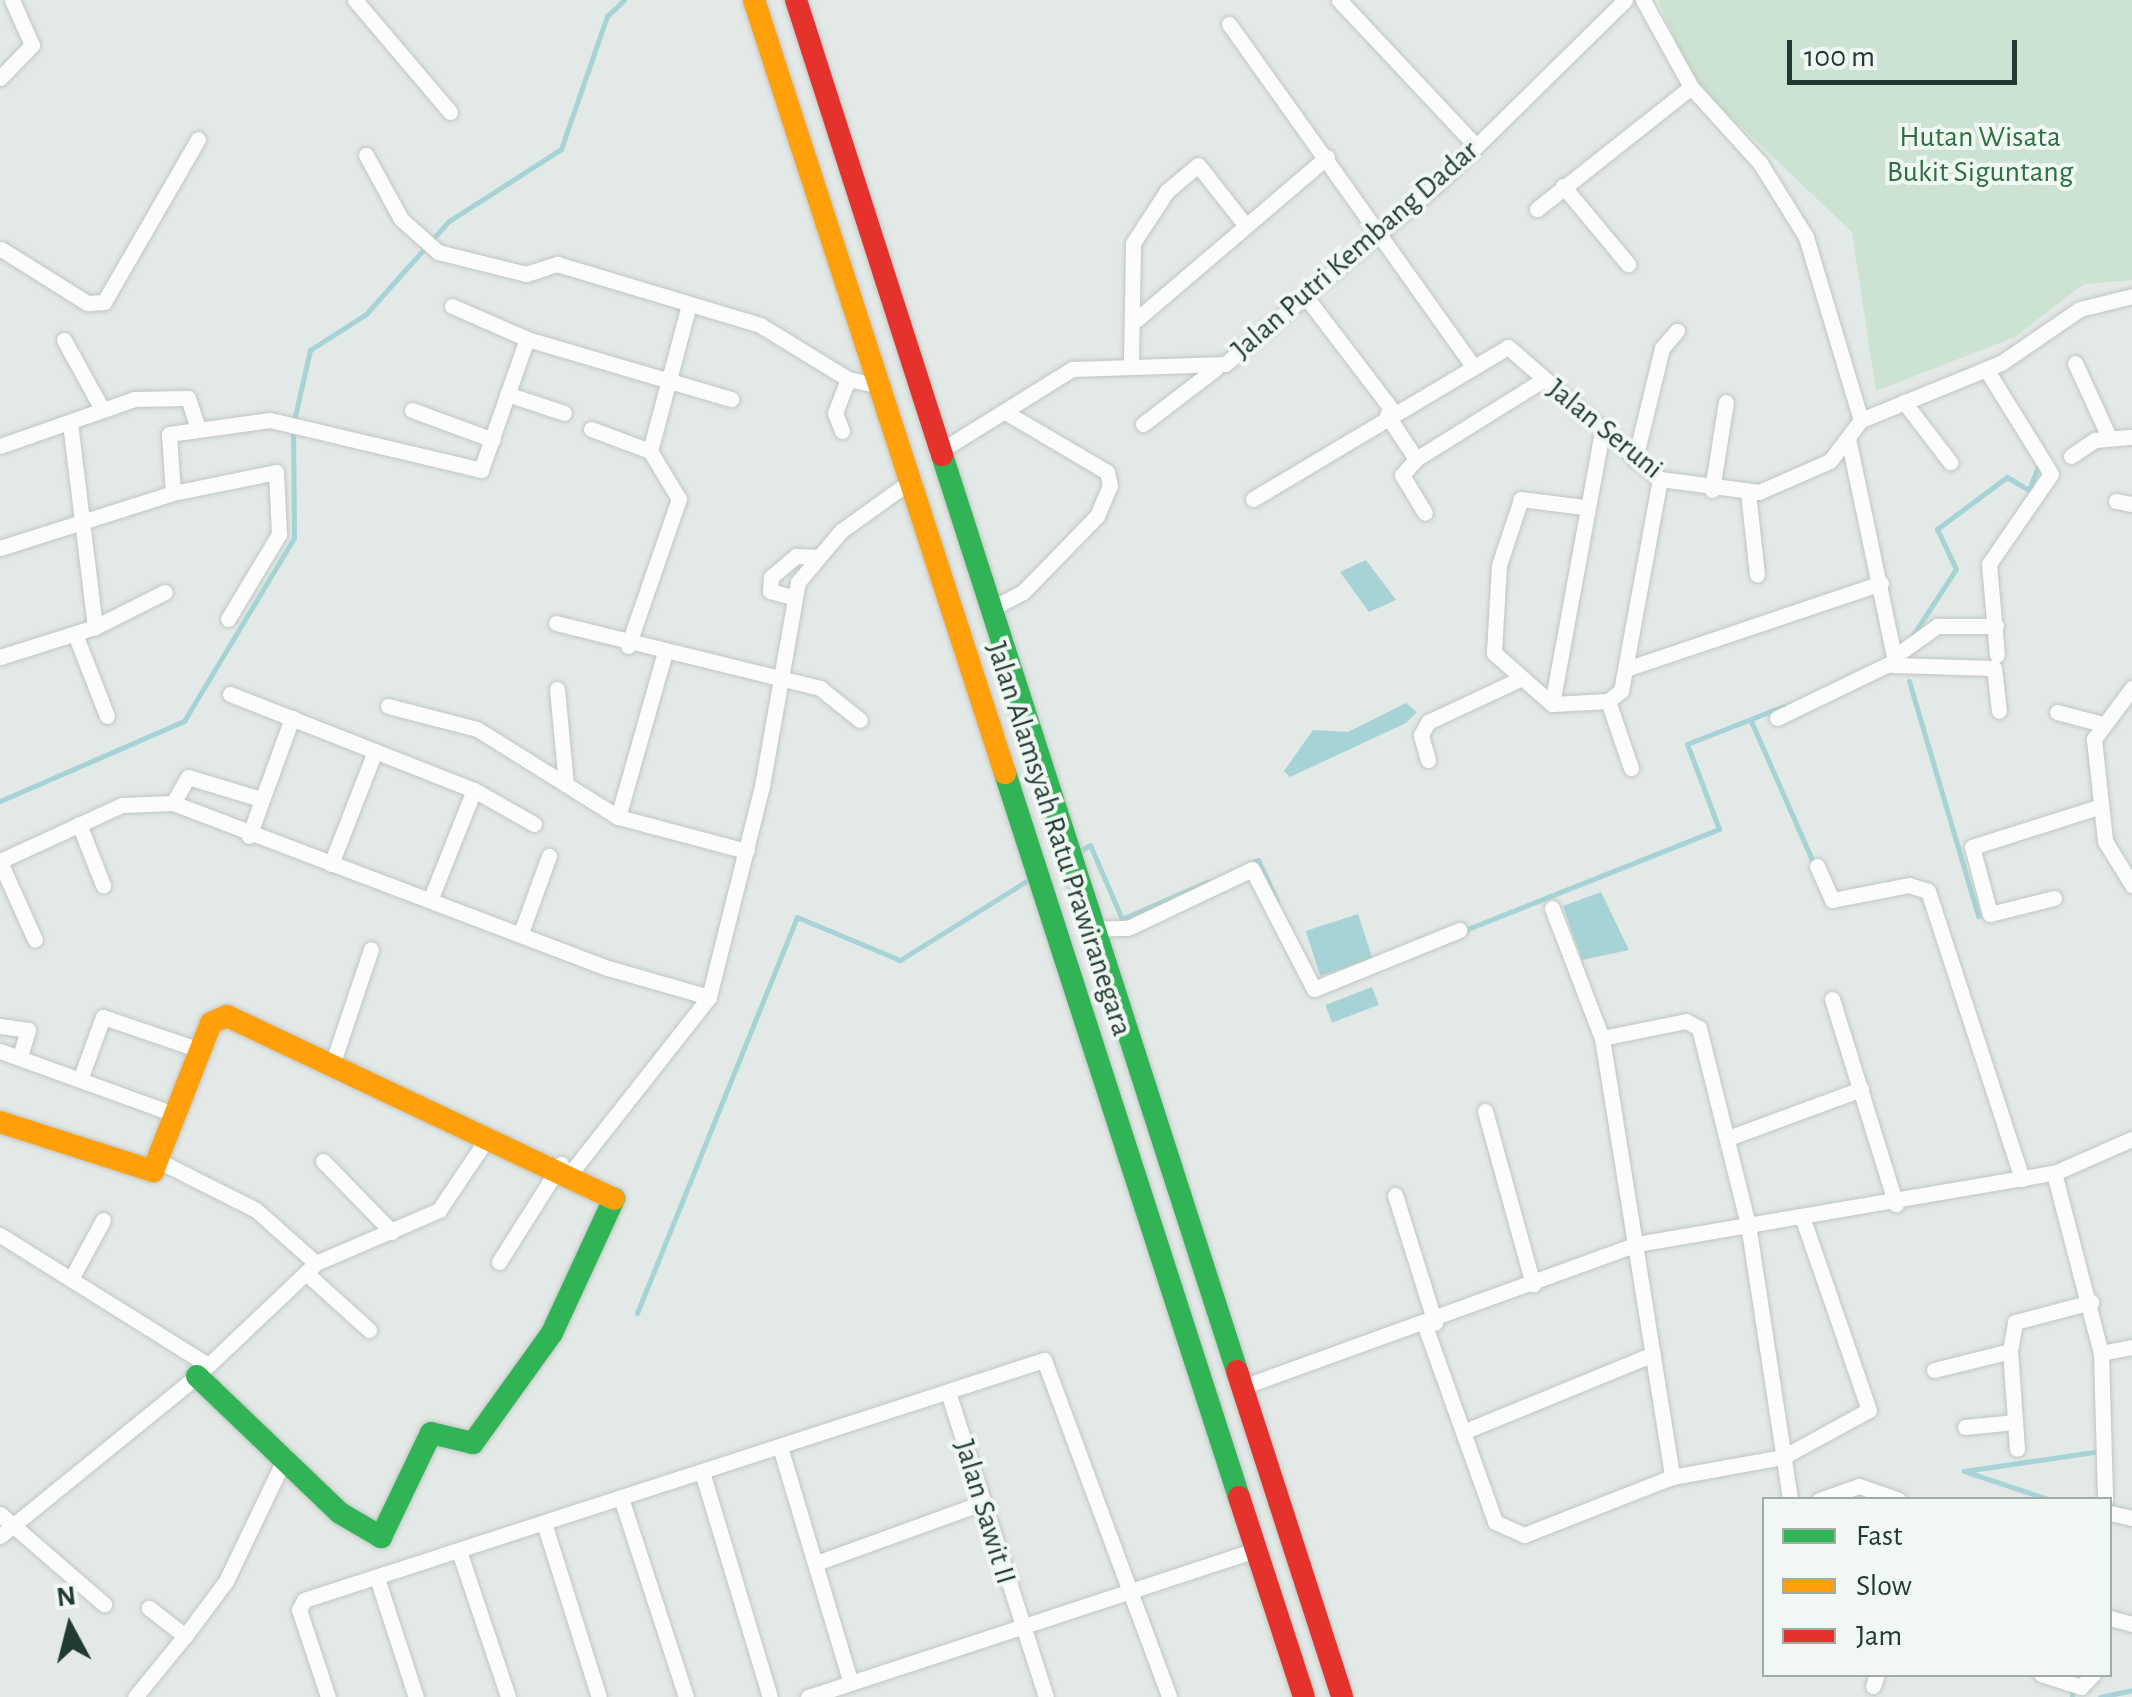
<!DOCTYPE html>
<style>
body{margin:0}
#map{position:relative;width:2132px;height:1697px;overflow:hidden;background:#e3e9e6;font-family:"Alegreya Sans",sans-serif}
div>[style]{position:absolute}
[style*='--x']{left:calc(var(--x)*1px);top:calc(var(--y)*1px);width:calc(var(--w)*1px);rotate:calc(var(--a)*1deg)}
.green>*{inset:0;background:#cce2d2}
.water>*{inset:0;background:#a5d3d6;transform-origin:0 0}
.stream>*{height:5px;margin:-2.5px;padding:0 2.5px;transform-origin:2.5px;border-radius:2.5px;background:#a5d3d6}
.roads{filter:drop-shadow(0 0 2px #c0c6c3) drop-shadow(0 0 2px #c0c6c3)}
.street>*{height:15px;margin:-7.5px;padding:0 7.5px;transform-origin:7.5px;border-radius:7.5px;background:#fbfcfb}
.fast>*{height:22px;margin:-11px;padding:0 11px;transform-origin:11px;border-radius:11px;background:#30b455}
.slow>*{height:22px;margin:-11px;padding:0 11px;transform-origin:11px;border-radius:11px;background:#ff9f0a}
.jam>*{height:22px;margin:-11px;padding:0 11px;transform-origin:11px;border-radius:11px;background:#e5322d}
span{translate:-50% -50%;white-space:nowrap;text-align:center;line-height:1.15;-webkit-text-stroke:8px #f1f8f4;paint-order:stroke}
.park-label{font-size:30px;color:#2d7142}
.street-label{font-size:30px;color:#223b32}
.legend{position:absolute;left:1762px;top:1497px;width:350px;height:180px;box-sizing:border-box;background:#f1f8f4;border:2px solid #9eaca6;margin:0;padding:12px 18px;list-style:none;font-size:30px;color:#223b32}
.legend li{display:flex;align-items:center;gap:20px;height:50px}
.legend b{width:50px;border:2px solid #9eaca6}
.north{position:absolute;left:20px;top:1577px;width:100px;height:100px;-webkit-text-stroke:8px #f1f8f4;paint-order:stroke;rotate:353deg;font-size:28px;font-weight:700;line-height:40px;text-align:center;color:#223b32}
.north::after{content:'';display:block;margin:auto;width:35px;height:45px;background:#223b32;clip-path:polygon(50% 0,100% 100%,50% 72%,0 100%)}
.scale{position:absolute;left:1787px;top:40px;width:230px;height:45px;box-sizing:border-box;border:5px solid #223b32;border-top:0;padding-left:12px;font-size:30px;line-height:35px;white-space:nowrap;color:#223b32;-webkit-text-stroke:8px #f1f8f4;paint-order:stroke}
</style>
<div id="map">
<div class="green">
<div style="clip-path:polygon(1658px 0,2132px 0,2132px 280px,2084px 284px,2015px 337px,1876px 391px,1852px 232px,1694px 82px)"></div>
</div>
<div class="water">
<div style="clip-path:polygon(1366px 560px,1396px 600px,1369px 612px,1340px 572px)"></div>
<div style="clip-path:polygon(1406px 703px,1417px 712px,1406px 723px,1290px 777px,1284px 771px,1313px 730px,1348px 732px)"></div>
<div style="clip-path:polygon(1601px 892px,1629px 950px,1582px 960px,1563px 906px)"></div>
<div style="left:1358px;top:914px;width:47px;height:55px;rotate:72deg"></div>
<div style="left:1372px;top:987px;width:19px;height:50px;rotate:69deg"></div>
</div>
<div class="stream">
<div style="--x:1911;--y:638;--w:82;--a:-56.9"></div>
<div style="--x:1956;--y:569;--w:44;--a:-115.4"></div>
<div style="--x:1937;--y:529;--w:87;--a:-36.6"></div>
<div style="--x:2007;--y:477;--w:26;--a:31"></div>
<div style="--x:2029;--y:490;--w:30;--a:-69"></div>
<div style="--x:1909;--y:681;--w:245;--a:73.6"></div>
<div style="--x:1751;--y:721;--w:150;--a:66.3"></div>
<div style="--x:0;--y:801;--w:201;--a:-23.5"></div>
<div style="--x:184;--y:721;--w:214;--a:-59"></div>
<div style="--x:294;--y:538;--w:113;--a:-90.5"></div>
<div style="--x:293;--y:425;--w:77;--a:-77.2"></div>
<div style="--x:310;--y:350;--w:67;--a:-32.7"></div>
<div style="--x:366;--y:314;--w:125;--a:-48.3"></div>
<div style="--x:449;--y:221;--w:133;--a:-32.7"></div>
<div style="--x:561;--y:149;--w:141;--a:-70.9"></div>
<div style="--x:607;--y:16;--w:23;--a:-43"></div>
<div style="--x:1080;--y:851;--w:12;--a:-31"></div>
<div style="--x:1090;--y:845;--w:81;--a:66.6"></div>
<div style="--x:1122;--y:919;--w:93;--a:-23.5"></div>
<div style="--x:1249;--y:864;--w:10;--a:-24"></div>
<div style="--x:1258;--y:860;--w:45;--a:65.1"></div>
<div style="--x:1460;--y:932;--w:279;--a:-21.7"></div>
<div style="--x:1719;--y:829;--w:91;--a:-110.6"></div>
<div style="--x:1687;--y:744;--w:104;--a:-21.4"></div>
<div style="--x:637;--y:1313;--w:427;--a:-68"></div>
<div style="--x:797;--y:917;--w:112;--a:22.7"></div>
<div style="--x:900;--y:960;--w:155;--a:-32"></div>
<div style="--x:2051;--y:1500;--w:92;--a:-161.6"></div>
<div style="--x:1964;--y:1471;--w:131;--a:-8.3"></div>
<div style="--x:2072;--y:1697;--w:23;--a:-90"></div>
<div style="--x:2100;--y:1697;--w:33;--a:-12"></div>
</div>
<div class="roads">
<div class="street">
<div style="--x:355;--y:0;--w:147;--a:49.7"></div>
<div style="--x:1339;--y:0;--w:200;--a:46.8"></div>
<div style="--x:1643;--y:0;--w:99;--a:61.1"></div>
<div style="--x:1691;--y:87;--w:103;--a:47.8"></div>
<div style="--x:1760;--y:163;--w:87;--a:58.1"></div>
<div style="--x:1806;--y:237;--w:191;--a:73.3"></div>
<div style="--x:1229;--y:24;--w:415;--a:54.5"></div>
<div style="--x:0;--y:78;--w:46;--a:-45.9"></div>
<div style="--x:32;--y:45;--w:49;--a:-114"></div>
<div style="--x:366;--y:155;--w:73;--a:61.3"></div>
<div style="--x:401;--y:219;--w:50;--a:41.7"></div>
<div style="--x:438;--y:252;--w:91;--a:14"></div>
<div style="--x:526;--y:274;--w:33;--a:-18"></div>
<div style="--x:557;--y:264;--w:212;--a:16.7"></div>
<div style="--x:760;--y:325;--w:103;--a:31.5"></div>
<div style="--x:848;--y:379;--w:34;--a:12"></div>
<div style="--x:1563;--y:186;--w:102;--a:50.2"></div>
<div style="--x:1537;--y:209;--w:196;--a:-38.4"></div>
<div style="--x:1;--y:249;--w:102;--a:32.1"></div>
<div style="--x:87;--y:303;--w:17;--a:-3"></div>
<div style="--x:104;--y:302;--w:188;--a:-60"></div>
<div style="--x:1306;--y:297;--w:143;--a:52.7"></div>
<div style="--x:452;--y:306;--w:82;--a:23.7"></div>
<div style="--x:1136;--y:320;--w:251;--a:-40.5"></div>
<div style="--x:64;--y:340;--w:79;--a:61.2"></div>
<div style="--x:1131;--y:361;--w:118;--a:-89"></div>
<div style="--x:1133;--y:243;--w:62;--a:-56.8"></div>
<div style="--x:1167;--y:191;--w:40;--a:-40"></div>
<div style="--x:1198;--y:165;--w:73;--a:51.7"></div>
<div style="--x:2075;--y:363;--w:81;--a:65.3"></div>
<div style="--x:1986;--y:369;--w:123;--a:58.2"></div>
<div style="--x:2051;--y:474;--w:109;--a:124.6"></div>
<div style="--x:1989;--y:564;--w:91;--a:85"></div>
<div style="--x:507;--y:394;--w:60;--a:18.4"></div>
<div style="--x:1904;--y:402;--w:76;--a:52.5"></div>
<div style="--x:412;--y:410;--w:86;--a:20.3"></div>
<div style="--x:1387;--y:415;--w:53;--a:56.6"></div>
<div style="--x:1416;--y:459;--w:150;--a:-31.9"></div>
<div style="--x:70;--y:423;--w:206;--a:83"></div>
<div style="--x:1143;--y:424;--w:91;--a:-37.4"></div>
<div style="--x:591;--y:429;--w:63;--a:20.4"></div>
<div style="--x:842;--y:431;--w:19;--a:-111"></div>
<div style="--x:835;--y:413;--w:36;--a:-69"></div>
<div style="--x:0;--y:446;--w:142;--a:-19.3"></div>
<div style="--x:134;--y:399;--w:54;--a:-1.1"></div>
<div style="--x:188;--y:398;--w:32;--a:72"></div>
<div style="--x:937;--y:453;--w:159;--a:-31.9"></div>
<div style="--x:1072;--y:369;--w:153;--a:-1.9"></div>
<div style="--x:1225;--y:364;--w:286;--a:-40.3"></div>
<div style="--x:1443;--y:179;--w:255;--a:-44.5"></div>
<div style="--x:2071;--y:456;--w:29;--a:-34"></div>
<div style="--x:2095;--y:440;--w:37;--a:-5"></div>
<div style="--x:1416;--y:459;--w:21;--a:131"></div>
<div style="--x:1402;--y:475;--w:44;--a:58.8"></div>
<div style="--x:1635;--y:459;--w:114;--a:-76.3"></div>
<div style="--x:1662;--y:348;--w:23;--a:-49"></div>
<div style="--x:1712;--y:490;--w:89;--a:-81"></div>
<div style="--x:1748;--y:492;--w:83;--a:83.8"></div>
<div style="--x:173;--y:493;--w:59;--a:-93.9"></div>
<div style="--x:169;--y:434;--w:102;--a:-7.9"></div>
<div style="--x:270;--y:420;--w:217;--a:13.3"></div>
<div style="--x:481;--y:470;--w:139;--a:-70.7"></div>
<div style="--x:527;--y:339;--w:213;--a:16.4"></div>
<div style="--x:1253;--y:499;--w:297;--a:-30.8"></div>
<div style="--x:1508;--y:347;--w:201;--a:41"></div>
<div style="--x:1660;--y:479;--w:100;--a:7.5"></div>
<div style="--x:1759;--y:492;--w:77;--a:-23.6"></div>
<div style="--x:1830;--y:461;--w:51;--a:-52.9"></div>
<div style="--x:1861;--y:420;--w:151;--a:-22.2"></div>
<div style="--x:2001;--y:363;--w:96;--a:-34.4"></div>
<div style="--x:2080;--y:309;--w:54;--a:-14"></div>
<div style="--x:2116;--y:501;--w:16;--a:11"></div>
<div style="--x:1584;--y:507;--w:64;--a:-172.8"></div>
<div style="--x:1521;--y:499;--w:70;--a:108.4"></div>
<div style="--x:1499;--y:565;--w:88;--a:93.3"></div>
<div style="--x:1494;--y:653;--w:77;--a:41.3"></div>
<div style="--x:1552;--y:704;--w:56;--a:-3.1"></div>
<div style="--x:1608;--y:701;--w:16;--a:-38"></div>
<div style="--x:1621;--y:691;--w:216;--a:-79.6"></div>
<div style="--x:0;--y:548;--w:182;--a:-17.6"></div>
<div style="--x:173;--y:493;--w:105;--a:-11.5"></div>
<div style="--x:276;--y:472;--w:62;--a:87.2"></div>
<div style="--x:279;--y:534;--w:99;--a:121"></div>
<div style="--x:792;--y:597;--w:23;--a:-165"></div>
<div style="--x:770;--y:591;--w:14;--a:-86"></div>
<div style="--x:771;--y:577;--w:33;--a:-40"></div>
<div style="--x:796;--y:556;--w:21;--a:3"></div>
<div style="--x:989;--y:610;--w:38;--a:-28"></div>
<div style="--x:1023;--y:592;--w:106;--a:-45.8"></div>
<div style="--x:1097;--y:516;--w:33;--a:-67"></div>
<div style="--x:1110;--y:486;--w:14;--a:-102"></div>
<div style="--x:1107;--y:472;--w:116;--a:-149.5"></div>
<div style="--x:556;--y:623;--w:272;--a:13.8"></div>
<div style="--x:820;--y:688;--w:51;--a:38.7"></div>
<div style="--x:75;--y:634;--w:88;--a:68.7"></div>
<div style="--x:628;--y:646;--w:156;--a:-70.9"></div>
<div style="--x:679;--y:499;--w:56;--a:-121.1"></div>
<div style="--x:650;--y:451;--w:152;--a:-75.1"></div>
<div style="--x:1895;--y:656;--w:52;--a:-35.5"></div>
<div style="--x:1937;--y:626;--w:59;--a:0"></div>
<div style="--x:0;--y:657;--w:100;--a:-17.5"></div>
<div style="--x:95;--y:627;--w:78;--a:-26.6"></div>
<div style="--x:1893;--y:665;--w:101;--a:1.7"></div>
<div style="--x:1994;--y:668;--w:43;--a:83.4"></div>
<div style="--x:1626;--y:669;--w:269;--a:-18.6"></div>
<div style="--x:2132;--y:688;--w:64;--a:126.7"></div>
<div style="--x:2094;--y:739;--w:103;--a:83.8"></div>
<div style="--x:2105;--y:841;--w:52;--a:58.5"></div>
<div style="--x:557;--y:689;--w:96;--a:84.6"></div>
<div style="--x:230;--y:694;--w:262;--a:21.5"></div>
<div style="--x:474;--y:790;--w:69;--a:29.5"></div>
<div style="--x:1608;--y:701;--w:71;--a:71.1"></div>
<div style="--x:1552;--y:704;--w:277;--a:-79.6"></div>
<div style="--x:388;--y:706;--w:92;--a:14.5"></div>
<div style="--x:477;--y:729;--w:166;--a:32"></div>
<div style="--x:618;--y:817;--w:133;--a:14.8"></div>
<div style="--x:2057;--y:712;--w:43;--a:14.7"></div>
<div style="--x:1777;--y:718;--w:131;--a:-25.8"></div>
<div style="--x:1895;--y:661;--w:223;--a:-101.9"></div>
<div style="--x:1428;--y:760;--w:26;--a:-106"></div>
<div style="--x:1421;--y:735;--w:15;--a:-62"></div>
<div style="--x:1428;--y:722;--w:102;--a:-25.1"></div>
<div style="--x:173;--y:803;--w:30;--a:-60"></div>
<div style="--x:188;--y:777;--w:76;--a:16.8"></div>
<div style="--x:618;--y:817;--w:167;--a:-74.1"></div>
<div style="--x:79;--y:824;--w:66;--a:68.5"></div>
<div style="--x:249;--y:836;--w:126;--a:-70"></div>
<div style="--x:0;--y:861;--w:134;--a:-24.7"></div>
<div style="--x:122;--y:805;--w:51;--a:-2.2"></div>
<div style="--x:173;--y:803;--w:465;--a:20.8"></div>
<div style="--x:608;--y:968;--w:105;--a:16"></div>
<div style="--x:0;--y:862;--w:85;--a:65.8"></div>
<div style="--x:331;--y:864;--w:121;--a:-68.7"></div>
<div style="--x:1817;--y:866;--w:37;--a:66"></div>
<div style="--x:1832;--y:900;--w:78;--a:-11"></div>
<div style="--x:1909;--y:885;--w:20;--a:18"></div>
<div style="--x:1928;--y:891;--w:303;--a:71.9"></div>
<div style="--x:431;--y:898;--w:116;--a:-68.3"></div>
<div style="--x:2054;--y:898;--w:66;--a:166"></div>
<div style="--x:1990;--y:914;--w:69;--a:-105"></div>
<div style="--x:1972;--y:847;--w:132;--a:-17.6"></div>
<div style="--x:1552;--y:908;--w:139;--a:69"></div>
<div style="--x:1602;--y:1038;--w:445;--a:80.9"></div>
<div style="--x:1091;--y:929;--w:37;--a:-2"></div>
<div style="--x:1128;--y:928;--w:137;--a:-25.4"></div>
<div style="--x:1252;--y:869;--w:135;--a:62.7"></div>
<div style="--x:1314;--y:989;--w:157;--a:-22.1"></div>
<div style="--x:522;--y:930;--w:79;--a:-70"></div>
<div style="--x:1832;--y:999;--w:215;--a:72.7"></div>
<div style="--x:0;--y:1026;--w:28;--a:8"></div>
<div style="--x:28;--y:1030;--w:28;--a:107"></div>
<div style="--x:1602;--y:1038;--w:86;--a:-11.4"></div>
<div style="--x:1686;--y:1021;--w:15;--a:28"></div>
<div style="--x:1699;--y:1028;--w:202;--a:76"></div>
<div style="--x:1748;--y:1224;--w:279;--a:81.3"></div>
<div style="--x:0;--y:1051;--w:188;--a:19.9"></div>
<div style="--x:332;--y:1065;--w:122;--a:-71.4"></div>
<div style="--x:81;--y:1077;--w:64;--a:-69.9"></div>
<div style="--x:103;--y:1017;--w:102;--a:18.8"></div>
<div style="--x:1485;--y:1111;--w:180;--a:74.5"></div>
<div style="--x:1728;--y:1138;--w:142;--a:-20.2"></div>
<div style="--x:323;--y:1161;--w:99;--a:45.8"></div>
<div style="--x:161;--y:1162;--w:106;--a:26.8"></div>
<div style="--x:256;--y:1210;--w:80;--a:41.5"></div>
<div style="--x:573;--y:1170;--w:220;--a:-51.8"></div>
<div style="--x:709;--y:997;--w:218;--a:-75.9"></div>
<div style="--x:762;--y:786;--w:207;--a:-80"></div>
<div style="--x:798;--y:582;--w:67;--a:-49.9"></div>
<div style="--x:841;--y:531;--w:87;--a:-35.7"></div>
<div style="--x:2054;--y:1173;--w:186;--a:75.4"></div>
<div style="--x:2101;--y:1353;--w:147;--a:88.4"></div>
<div style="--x:1395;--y:1195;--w:134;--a:72.6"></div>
<div style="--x:0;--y:1235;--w:245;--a:32"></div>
<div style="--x:499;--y:1262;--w:116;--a:-57.7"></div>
<div style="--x:306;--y:1273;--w:85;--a:42.1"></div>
<div style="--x:71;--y:1279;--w:67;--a:-61.5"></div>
<div style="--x:1425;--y:1326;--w:208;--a:70.3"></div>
<div style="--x:1495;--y:1522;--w:32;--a:24"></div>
<div style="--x:1524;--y:1535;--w:159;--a:-21.4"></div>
<div style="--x:1672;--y:1477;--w:113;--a:-10.2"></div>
<div style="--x:1783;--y:1457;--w:98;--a:-28.7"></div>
<div style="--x:1869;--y:1410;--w:204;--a:-109.1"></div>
<div style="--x:2010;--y:1351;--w:98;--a:85.9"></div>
<div style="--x:2101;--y:1353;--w:32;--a:-11"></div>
<div style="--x:1934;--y:1370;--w:78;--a:-14"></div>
<div style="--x:2010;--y:1351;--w:29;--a:-80"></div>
<div style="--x:2015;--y:1322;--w:79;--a:-14.7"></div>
<div style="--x:1245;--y:1386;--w:417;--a:-19.9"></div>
<div style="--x:1637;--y:1244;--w:423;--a:-9.7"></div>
<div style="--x:2054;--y:1173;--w:85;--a:-23.6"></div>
<div style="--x:948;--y:1392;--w:320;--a:72.2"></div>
<div style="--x:1965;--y:1427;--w:50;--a:-5.7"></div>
<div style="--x:1463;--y:1432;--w:205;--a:-22.3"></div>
<div style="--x:780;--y:1447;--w:246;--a:73.3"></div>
<div style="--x:702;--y:1472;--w:235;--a:73.2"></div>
<div style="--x:621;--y:1498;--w:209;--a:71.9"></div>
<div style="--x:1819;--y:1500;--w:42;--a:-19.3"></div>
<div style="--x:1859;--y:1486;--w:42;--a:19.3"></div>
<div style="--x:2110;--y:1513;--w:23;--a:13"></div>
<div style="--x:0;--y:1514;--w:138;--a:40.9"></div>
<div style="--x:544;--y:1523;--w:182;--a:72.5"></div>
<div style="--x:0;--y:1536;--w:254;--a:-39.1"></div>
<div style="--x:197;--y:1376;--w:164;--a:-43.5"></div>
<div style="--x:316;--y:1263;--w:134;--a:-23.3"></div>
<div style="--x:439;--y:1210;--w:88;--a:-56.1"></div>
<div style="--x:459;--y:1551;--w:154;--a:71.4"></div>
<div style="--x:819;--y:1562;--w:173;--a:-19.9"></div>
<div style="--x:377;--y:1578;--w:125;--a:71.9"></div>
<div style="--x:2110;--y:1618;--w:23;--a:15"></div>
<div style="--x:185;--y:1636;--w:69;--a:-53.3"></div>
<div style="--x:226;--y:1581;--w:139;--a:-64.4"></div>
<div style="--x:2041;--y:1674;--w:42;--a:18"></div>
<div style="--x:2081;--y:1687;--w:18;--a:-47"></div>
<div style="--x:1873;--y:1686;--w:13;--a:-72"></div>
<div style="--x:135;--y:1697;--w:79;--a:-50.7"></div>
<div style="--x:185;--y:1636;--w:46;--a:-142.1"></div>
<div style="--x:328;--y:1697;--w:92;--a:-108.4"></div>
<div style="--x:299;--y:1610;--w:11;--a:-63"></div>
<div style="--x:304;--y:1600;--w:778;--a:-17.97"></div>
<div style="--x:1044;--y:1360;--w:359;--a:69.6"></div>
<div style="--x:808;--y:1697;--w:475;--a:-18.2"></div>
</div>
<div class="fast">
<div style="--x:942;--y:455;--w:962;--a:72.15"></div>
<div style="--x:1005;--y:773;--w:761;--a:72.09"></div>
<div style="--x:197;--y:1376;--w:198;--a:43.8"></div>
<div style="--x:340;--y:1513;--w:48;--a:30.3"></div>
<div style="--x:381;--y:1537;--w:115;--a:-64.3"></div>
<div style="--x:431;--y:1433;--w:43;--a:13.4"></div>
<div style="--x:473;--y:1443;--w:135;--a:-54.3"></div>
<div style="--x:552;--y:1333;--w:148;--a:-65.2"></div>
</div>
<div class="slow">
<div style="--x:754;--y:0;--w:813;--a:72.01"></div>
<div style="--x:0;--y:1122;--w:161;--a:17.8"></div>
<div style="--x:153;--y:1171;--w:159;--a:-68.6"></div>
<div style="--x:211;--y:1023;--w:17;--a:-24"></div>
<div style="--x:227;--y:1016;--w:428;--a:25.3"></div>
</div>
<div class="jam">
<div style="--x:796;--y:0;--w:478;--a:72.2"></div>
<div style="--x:1237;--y:1371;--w:342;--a:72.1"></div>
<div style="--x:1239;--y:1497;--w:210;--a:72"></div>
</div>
</div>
<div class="park-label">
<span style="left:1980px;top:154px">Hutan Wisata<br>Bukit Siguntang</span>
</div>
<div class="street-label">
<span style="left:1355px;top:250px;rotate:-41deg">Jalan Putri Kembang Dadar</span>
<span style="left:1605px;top:429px;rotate:39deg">Jalan Seruni</span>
<span style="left:1059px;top:839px;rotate:72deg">Jalan Alamsyah Ratu Prawiranegara</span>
<span style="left:985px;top:1512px;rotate:73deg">Jalan Sawit II</span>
</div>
<ul class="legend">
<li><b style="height:12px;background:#30b455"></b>Fast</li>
<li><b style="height:12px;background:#ff9f0a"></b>Slow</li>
<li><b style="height:12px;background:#e5322d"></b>Jam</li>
</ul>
<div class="north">N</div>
<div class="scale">100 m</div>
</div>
